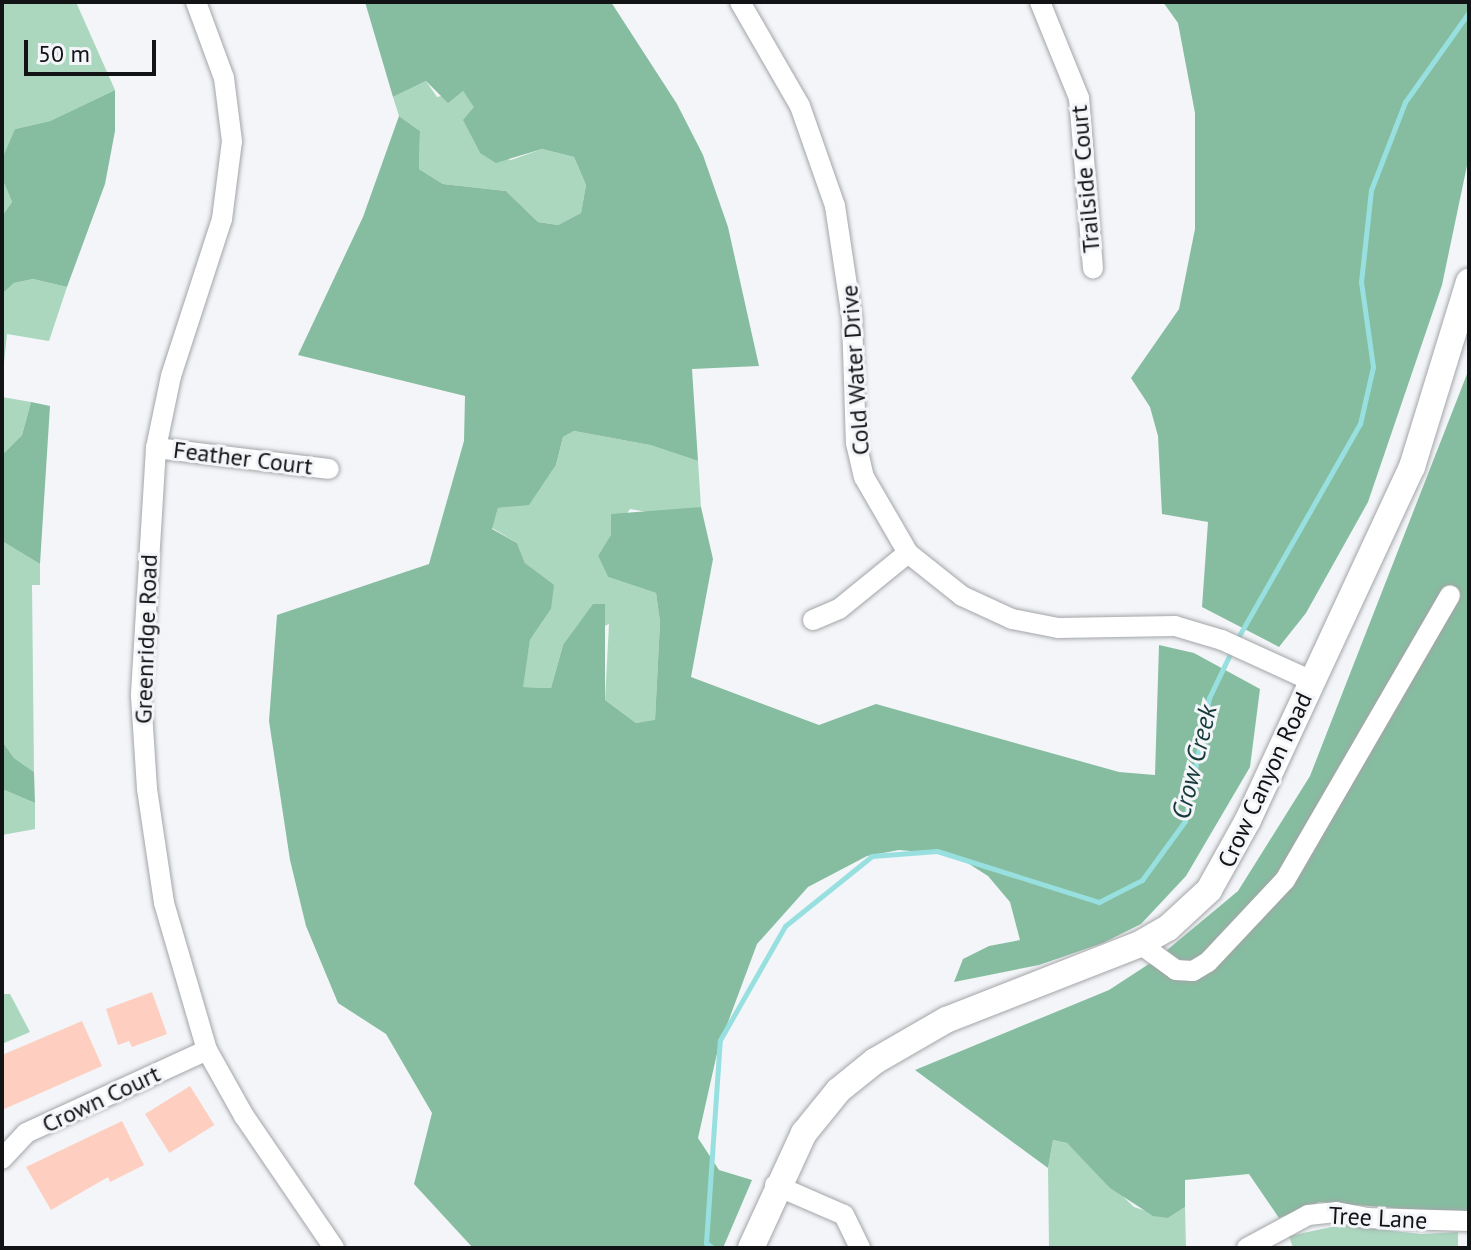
<!DOCTYPE html>
<style>
body{margin:0}
#map{position:relative;width:1471px;height:1250px;overflow:hidden;background:#f3f5f8;font-family:"PT Sans",sans-serif}
div>[style]{position:absolute}
[style*='--x']{left:calc(var(--x)*1px);top:calc(var(--y)*1px);width:calc(var(--w)*1px);rotate:calc(var(--a)*1deg)}
.green>*{inset:0;background:#acd7bf}
.forest>*{inset:0;background:#86bda0}
.stream>*{height:5px;margin:-2.5px;padding:0 2.5px;transform-origin:2.5px;border-radius:2.5px;background:#98e0e0}
.building>*{inset:0;background:#fecfc1;transform-origin:0 0}
.roads{filter:drop-shadow(0 0 2px #a3a5a8) drop-shadow(0 0 2px #a3a5a8)}
.minor>*{height:20px;margin:-10px;padding:0 10px;transform-origin:10px;border-radius:10px;background:#fff}
.major>*{height:26px;margin:-13px;padding:0 13px;transform-origin:13px;border-radius:13px;background:#fff}
span{translate:-50% -50%;white-space:nowrap;text-align:center;line-height:1.15;-webkit-text-stroke:6px #f3f5f8;paint-order:stroke}
.street-label{font-size:24px;color:#121314}
.water-label{font-size:26px;color:#153939;font-style:italic}
.frame{position:absolute;inset:0;border:4px solid #121314;pointer-events:none}
.scale{position:absolute;left:24px;top:40px;width:132px;height:36px;box-sizing:border-box;border:4px solid #121314;border-top:0;padding-left:10px;font-size:24px;line-height:28px;white-space:nowrap;color:#121314;-webkit-text-stroke:6px #f3f5f8;paint-order:stroke}
</style>
<div id="map">
<div class="green">
<div style="clip-path:polygon(2px 2px,76px 2px,115px 90px,50px 121px,15px 129px,4px 183px,12px 202px,2px 216px)"></div>
<div style="clip-path:polygon(426px 81px,437px 97px,463px 91px,475px 107px,464px 121px,480px 153px,511px 160px,542px 149px,574px 157px,586px 185px,581px 213px,558px 225px,538px 222px,506px 191px,443px 184px,419px 169px,420px 131px,399px 116px,393px 97px)"></div>
<div style="clip-path:polygon(33px 279px,67px 287px,49px 341px,7px 334px,2px 382px,2px 294px,14px 283px)"></div>
<div style="clip-path:polygon(2px 397px,31px 402px,22px 435px,2px 455px)"></div>
<div style="clip-path:polygon(574px 431px,650px 445px,698px 461px,701px 507px,659px 514px,630px 509px,598px 556px,608px 577px,656px 593px,660px 622px,655px 721px,636px 723px,605px 700px,609px 624px,563px 645px,551px 688px,522px 687px,530px 640px,551px 609px,540px 576px,525px 563px,517px 543px,492px 528px,498px 508px,529px 504px,556px 465px,563px 437px)"></div>
<div style="clip-path:polygon(2px 541px,40px 564px,40px 585px,32px 585px,34px 772px,14px 758px,2px 741px)"></div>
<div style="clip-path:polygon(2px 789px,35px 803px,35px 829px,2px 835px)"></div>
<div style="clip-path:polygon(2px 994px,10px 994px,30px 1032px,2px 1044px)"></div>
<div style="clip-path:polygon(1053px 1140px,1067px 1143px,1134px 1207px,1168px 1218px,1185px 1207px,1186px 1248px,1049px 1248px,1048px 1168px)"></div>
<div style="clip-path:polygon(1341px 1225px,1421px 1234px,1458px 1232px,1458px 1248px,1293px 1248px,1289px 1236px)"></div>
</div>
<div class="forest">
<div style="clip-path:polygon(365px 2px,611px 2px,677px 104px,703px 155px,728px 227px,759px 366px,692px 369px,698px 461px,650px 445px,574px 431px,563px 437px,556px 465px,529px 505px,498px 508px,492px 529px,517px 543px,525px 563px,554px 585px,551px 609px,530px 640px,523px 687px,551px 688px,563px 645px,593px 604px,605px 604px,605px 700px,636px 723px,655px 720px,660px 622px,656px 593px,608px 577px,598px 556px,611px 535px,611px 514px,701px 507px,713px 559px,691px 677px,819px 725px,876px 704px,1119px 772px,1155px 775px,1159px 645px,1194px 653px,1260px 689px,1250px 767px,1186px 876px,1141px 924px,1103px 943px,1039px 965px,954px 982px,963px 959px,989px 946px,1020px 940px,1010px 902px,988px 876px,955px 855px,899px 850px,867px 856px,808px 887px,757px 944px,718px 1049px,698px 1138px,719px 1170px,752px 1180px,723px 1248px,473px 1248px,414px 1184px,432px 1113px,386px 1034px,338px 1003px,306px 926px,290px 860px,269px 721px,277px 615px,429px 564px,464px 441px,465px 396px,298px 355px,363px 217px,399px 116px,420px 131px,419px 169px,443px 184px,506px 191px,538px 222px,558px 225px,581px 213px,586px 185px,574px 157px,542px 149px,496px 163px,480px 153px,463px 120px,474px 107px,463px 91px,448px 103px,426px 81px,393px 97px)"></div>
<div style="clip-path:polygon(1163px 2px,1469px 2px,1469px 156px,1442px 285px,1368px 502px,1306px 613px,1279px 647px,1202px 607px,1208px 522px,1162px 514px,1158px 436px,1150px 407px,1131px 378px,1179px 309px,1195px 229px,1195px 113px,1178px 23px)"></div>
<div style="clip-path:polygon(115px 90px,115px 131px,105px 184px,67px 287px,33px 279px,14px 283px,2px 294px,2px 216px,12px 202px,4px 183px,3px 157px,15px 129px,50px 121px)"></div>
<div style="clip-path:polygon(1469px 369px,1469px 1214px,1319px 1202px,1279px 1218px,1249px 1174px,1185px 1180px,1185px 1207px,1168px 1218px,1153px 1216px,1110px 1188px,1067px 1143px,1053px 1140px,1048px 1168px,915px 1070px,1109px 990px,1155px 960px,1238px 891px,1310px 776px)"></div>
<div style="clip-path:polygon(31px 402px,50px 406px,40px 564px,2px 541px,2px 455px,22px 435px)"></div>
<div style="clip-path:polygon(2px 741px,14px 758px,34px 772px,35px 803px,2px 789px)"></div>
</div>
<div class="stream">
<div style="--x:1236;--y:641;--w:250;--a:-60.3"></div>
<div style="--x:1360;--y:424;--w:58;--a:-77.2"></div>
<div style="--x:1373;--y:367;--w:86;--a:-98"></div>
<div style="--x:1361;--y:282;--w:93;--a:-83.8"></div>
<div style="--x:1371;--y:190;--w:94;--a:-68.9"></div>
<div style="--x:1405;--y:102;--w:110;--a:-54.6"></div>
<div style="--x:712;--y:1247;--w:7;--a:-146"></div>
<div style="--x:706;--y:1243;--w:203;--a:-86.1"></div>
<div style="--x:720;--y:1040;--w:131;--a:-60.3"></div>
<div style="--x:785;--y:926;--w:112;--a:-38.8"></div>
<div style="--x:872;--y:856;--w:65;--a:-4.4"></div>
<div style="--x:937;--y:851;--w:170;--a:17.5"></div>
<div style="--x:1099;--y:902;--w:48;--a:-27.1"></div>
<div style="--x:1142;--y:880;--w:73;--a:-53.9"></div>
<div style="--x:1185;--y:821;--w:125;--a:-79"></div>
<div style="--x:1209;--y:698;--w:53;--a:-64.4"></div>
</div>
<div class="building">
<div style="clip-path:polygon(152px 992px,167px 1034px,132px 1047px,129px 1041px,118px 1045px,106px 1009px)"></div>
<div style="clip-path:polygon(82px 1021px,102px 1066px,2px 1110px,2px 1055px)"></div>
<div style="left:190px;top:1086px;width:46px;height:53px;rotate:58deg"></div>
<div style="clip-path:polygon(122px 1121px,144px 1165px,110px 1182px,108px 1177px,51px 1210px,26px 1167px)"></div>
</div>
<div class="roads">
<div class="minor">
<div style="--x:196;--y:2;--w:81;--a:69.8"></div>
<div style="--x:224;--y:78;--w:64;--a:82.8"></div>
<div style="--x:232;--y:141;--w:79;--a:97.3"></div>
<div style="--x:222;--y:219;--w:165;--a:108"></div>
<div style="--x:171;--y:376;--w:74;--a:101.8"></div>
<div style="--x:156;--y:448;--w:248;--a:93.5"></div>
<div style="--x:141;--y:696;--w:93;--a:86.3"></div>
<div style="--x:147;--y:789;--w:115;--a:81.5"></div>
<div style="--x:164;--y:903;--w:153;--a:73.7"></div>
<div style="--x:207;--y:1050;--w:76;--a:60.7"></div>
<div style="--x:244;--y:1116;--w:160;--a:55.7"></div>
<div style="--x:740;--y:2;--w:120;--a:60"></div>
<div style="--x:800;--y:106;--w:106;--a:70.7"></div>
<div style="--x:835;--y:206;--w:113;--a:81.4"></div>
<div style="--x:852;--y:318;--w:125;--a:88.2"></div>
<div style="--x:856;--y:443;--w:35;--a:77"></div>
<div style="--x:864;--y:477;--w:88;--a:59.9"></div>
<div style="--x:908;--y:553;--w:69;--a:38.5"></div>
<div style="--x:962;--y:596;--w:55;--a:24.7"></div>
<div style="--x:1012;--y:619;--w:47;--a:11.1"></div>
<div style="--x:1058;--y:628;--w:117;--a:-1"></div>
<div style="--x:1175;--y:626;--w:49;--a:16.6"></div>
<div style="--x:1222;--y:640;--w:99;--a:24.5"></div>
<div style="--x:1040;--y:2;--w:104;--a:67.9"></div>
<div style="--x:1079;--y:98;--w:171;--a:85.3"></div>
<div style="--x:156;--y:448;--w:174;--a:6.9"></div>
<div style="--x:813;--y:620;--w:28;--a:-23"></div>
<div style="--x:839;--y:609;--w:89;--a:-39.1"></div>
<div style="--x:1140;--y:944;--w:44;--a:35.8"></div>
<div style="--x:1176;--y:970;--w:17;--a:3"></div>
<div style="--x:1193;--y:971;--w:17;--a:-31"></div>
<div style="--x:1208;--y:962;--w:112;--a:-46.8"></div>
<div style="--x:1285;--y:880;--w:329;--a:-59.9"></div>
<div style="--x:2;--y:1159;--w:35;--a:-47"></div>
<div style="--x:26;--y:1133;--w:199;--a:-24.6"></div>
<div style="--x:775;--y:1185;--w:75;--a:23.5"></div>
<div style="--x:844;--y:1215;--w:37;--a:64"></div>
<div style="--x:1247;--y:1248;--w:69;--a:-28.4"></div>
<div style="--x:1308;--y:1215;--w:28;--a:-6"></div>
<div style="--x:1336;--y:1212;--w:31;--a:11"></div>
<div style="--x:1366;--y:1218;--w:103;--a:1.7"></div>
</div>
<div class="major">
<div style="--x:751;--y:1248;--w:127;--a:-65.3"></div>
<div style="--x:804;--y:1133;--w:55;--a:-50.9"></div>
<div style="--x:839;--y:1090;--w:46;--a:-38.9"></div>
<div style="--x:875;--y:1061;--w:82;--a:-30"></div>
<div style="--x:946;--y:1020;--w:208;--a:-21.4"></div>
<div style="--x:1140;--y:944;--w:32;--a:-30"></div>
<div style="--x:1168;--y:928;--w:56;--a:-42.8"></div>
<div style="--x:1209;--y:890;--w:80;--a:-60.9"></div>
<div style="--x:1248;--y:820;--w:389;--a:-65.1"></div>
<div style="--x:1412;--y:467;--w:194;--a:-72.9"></div>
</div>
</div>
<div class="street-label">
<span style="left:1085px;top:179px;rotate:-95deg">Trailside Court</span>
<span style="left:855px;top:370px;rotate:-94deg">Cold Water Drive</span>
<span style="left:243px;top:458px;rotate:7deg">Feather Court</span>
<span style="left:146px;top:639px;rotate:-88deg">Greenridge Road</span>
<span style="left:1265px;top:780px;rotate:-65deg">Crow Canyon Road</span>
<span style="left:101px;top:1099px;rotate:-25deg">Crown Court</span>
<span style="left:1378px;top:1218px;rotate:3deg">Tree Lane</span>
</div>
<div class="water-label">
<span style="left:1194px;top:762px;rotate:-76deg">Crow Creek</span>
</div>
<div class="frame"></div>
<div class="scale">50 m</div>
</div>
